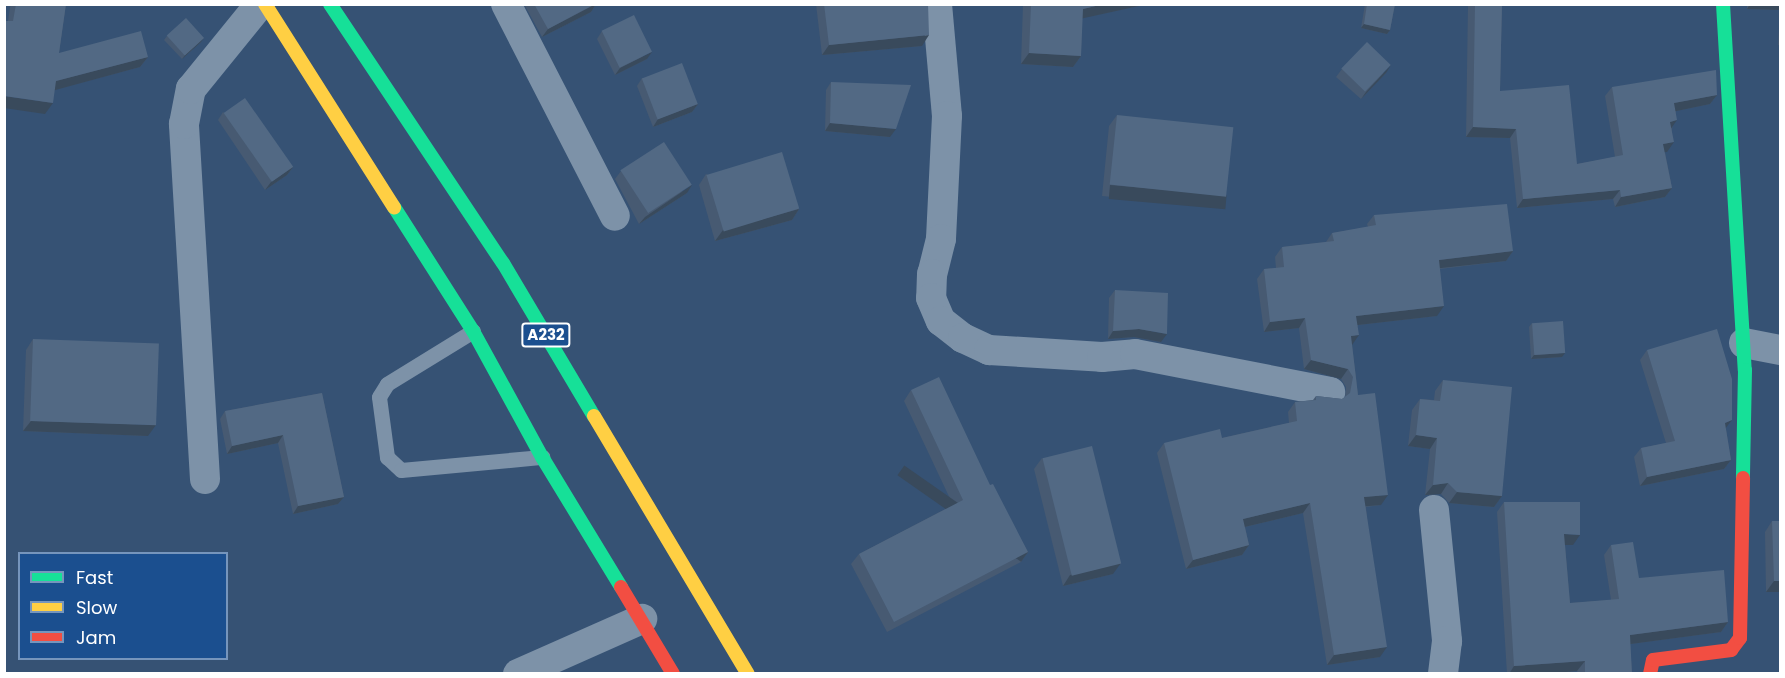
<!DOCTYPE html>
<style>
body{margin:0}
#map{position:relative;width:1785px;height:678px;overflow:hidden;background:#365274;font-family:Poppins,sans-serif}
div>[style]{position:absolute}
[style*='--x']{left:calc(var(--x)*1px);top:calc(var(--y)*1px);width:calc(var(--w)*1px);rotate:calc(var(--a)*1deg)}
.lane>*{height:15px;margin:-7.5px;padding:0 7.5px;transform-origin:7.5px;border-radius:7.5px;background:#7d92a8}
.street>*{height:30px;margin:-15px;padding:0 15px;transform-origin:15px;border-radius:15px;background:#7d92a8}
.fast>*{height:14px;margin:-7px;padding:0 7px;transform-origin:7px;border-radius:7px;background:#16e098}
.slow>*{height:14px;margin:-7px;padding:0 7px;transform-origin:7px;border-radius:7px;background:#ffcf43}
.jam>*{height:14px;margin:-7px;padding:0 7px;transform-origin:7px;border-radius:7px;background:#f24e42}
.wall>*{inset:0;background:#475a72}
.shaded-wall>*{inset:0;background:#394a5c;transform-origin:0 0}
.building>*{inset:0;background:#526984;transform-origin:0 0}
span{translate:-50% -50%;white-space:nowrap;text-align:center;line-height:1.15;-webkit-text-stroke:4.5px #1b4f8f;paint-order:stroke}
.shield-label span{padding:2px 4px;background:#1b4f8f;border:2px solid;border-radius:4px;-webkit-text-stroke-width:0}
.shield-label{font-size:15px;color:#fff;font-weight:700}
.frame{position:absolute;inset:0;border:6px solid #fff;pointer-events:none}
.legend{position:absolute;left:18px;top:552px;width:210px;height:108px;box-sizing:border-box;background:#1b4f8f;border:2px solid #7695bc;margin:0;padding:8px 10px;list-style:none;font-size:18px;color:#fff}
.legend li{display:flex;align-items:center;gap:12px;height:30px}
.legend b{width:30px;border:2px solid #7695bc}
</style>
<div id="map">
<div class="lane">
<div style="--x:473;--y:331;--w:101;--a:148.4"></div>
<div style="--x:387;--y:384;--w:15;--a:122"></div>
<div style="--x:379;--y:397;--w:61;--a:82.4"></div>
<div style="--x:387;--y:457;--w:19;--a:43"></div>
<div style="--x:401;--y:470;--w:142;--a:-5.3"></div>
</div>
<div class="street">
<div style="--x:506;--y:4;--w:238;--a:62.8"></div>
<div style="--x:937;--y:4;--w:112;--a:84.9"></div>
<div style="--x:947;--y:116;--w:123;--a:92.8"></div>
<div style="--x:941;--y:239;--w:36;--a:104"></div>
<div style="--x:932;--y:274;--w:24;--a:92"></div>
<div style="--x:931;--y:298;--w:25;--a:67"></div>
<div style="--x:941;--y:321;--w:28;--a:38"></div>
<div style="--x:963;--y:338;--w:29;--a:25"></div>
<div style="--x:989;--y:350;--w:113;--a:3.5"></div>
<div style="--x:1102;--y:357;--w:33;--a:-5"></div>
<div style="--x:1135;--y:354;--w:199;--a:11"></div>
<div style="--x:1744;--y:343;--w:37;--a:11"></div>
<div style="--x:205;--y:479;--w:356;--a:-93.4"></div>
<div style="--x:184;--y:124;--w:36;--a:-79"></div>
<div style="--x:191;--y:89;--w:109;--a:-50.9"></div>
<div style="--x:1434;--y:510;--w:132;--a:84.3"></div>
<div style="--x:1447;--y:641;--w:33;--a:97"></div>
<div style="--x:518;--y:674;--w:136;--a:-23.9"></div>
</div>
<div class="fast">
<div style="--x:330;--y:4;--w:311;--a:56.3"></div>
<div style="--x:503;--y:263;--w:178;--a:59.3"></div>
<div style="--x:1723;--y:4;--w:367;--a:86.6"></div>
<div style="--x:1745;--y:370;--w:108;--a:91.1"></div>
<div style="--x:394;--y:207;--w:147;--a:57.5"></div>
<div style="--x:473;--y:331;--w:144;--a:61.3"></div>
<div style="--x:542;--y:457;--w:152;--a:58.7"></div>
</div>
<div class="slow">
<div style="--x:265;--y:4;--w:241;--a:57.6"></div>
<div style="--x:594;--y:416;--w:300;--a:59.2"></div>
</div>
<div class="jam">
<div style="--x:621;--y:587;--w:101;--a:59.1"></div>
<div style="--x:1650;--y:674;--w:14;--a:-78"></div>
<div style="--x:1653;--y:660;--w:79;--a:-7.3"></div>
<div style="--x:1731;--y:650;--w:15;--a:-53"></div>
<div style="--x:1740;--y:638;--w:160;--a:-88.9"></div>
</div>
<div class="wall">
<div style="clip-path:polygon(12px 4px,66px 4px,59px 53px,148px 57px,140px 67px,54px 90px,45px 114px,8px 21px,10px 7px)"></div>
<div style="clip-path:polygon(524px 4px,596px 4px,591px 12px,542px 37px)"></div>
<div style="clip-path:polygon(816px 4px,928px 4px,922px 46px,822px 55px)"></div>
<div style="clip-path:polygon(1023px 4px,1148px 4px,1082px 18px,1081px 56px,1073px 67px,1021px 64px)"></div>
<div style="clip-path:polygon(1365px 4px,1395px 4px,1390px 30px,1387px 34px,1361px 28px)"></div>
<div style="clip-path:polygon(1468px 4px,1502px 4px,1500px 91px,1577px 164px,1615px 157px,1605px 96px,1612px 87px,1717px 95px,1710px 104px,1676px 111px,1667px 152px,1665px 152px,1672px 188px,1665px 197px,1615px 207px,1613px 199px,1517px 208px,1510px 138px,1466px 137px)"></div>
<div style="clip-path:polygon(1747px 4px,1780px 4px,1780px 45px,1778px 45px,1780px 10px,1747px 9px)"></div>
<div style="clip-path:polygon(602px 31px,647px 59px,615px 75px,597px 39px)"></div>
<div style="clip-path:polygon(167px 36px,201px 42px,182px 59px,164px 40px)"></div>
<div style="clip-path:polygon(1342px 69px,1386px 73px,1361px 99px,1336px 77px)"></div>
<div style="clip-path:polygon(642px 78px,698px 104px,692px 112px,653px 127px,637px 86px)"></div>
<div style="clip-path:polygon(831px 82px,890px 137px,825px 131px,826px 90px)"></div>
<div style="clip-path:polygon(223px 112px,293px 167px,287px 175px,265px 190px,218px 120px)"></div>
<div style="clip-path:polygon(1117px 115px,1226px 196px,1219px 207px,1102px 196px,1109px 126px)"></div>
<div style="clip-path:polygon(621px 171px,687px 193px,639px 224px,615px 179px)"></div>
<div style="clip-path:polygon(706px 174px,799px 209px,792px 220px,715px 241px,699px 185px)"></div>
<div style="clip-path:polygon(1374px 215px,1513px 251px,1506px 261px,1440px 269px,1437px 316px,1358px 325px,1352px 345px,1358px 395px,1381px 505px,1366px 507px,1380px 657px,1327px 665px,1303px 513px,1245px 527px,1249px 545px,1242px 555px,1186px 569px,1157px 453px,1164px 443px,1222px 438px,1289px 423px,1288px 412px,1295px 402px,1313px 400px,1316px 396px,1342px 399px,1345px 397px,1346px 387px,1341px 379px,1304px 369px,1299px 328px,1264px 332px,1257px 279px,1264px 269px,1276px 268px,1275px 257px,1282px 247px,1326px 242px,1332px 233px,1368px 227px,1367px 224px)"></div>
<div style="clip-path:polygon(1115px 290px,1161px 342px,1134px 337px,1108px 339px,1109px 298px)"></div>
<div style="clip-path:polygon(1532px 323px,1562px 357px,1531px 359px,1529px 327px)"></div>
<div style="clip-path:polygon(33px 339px,148px 436px,23px 431px,26px 350px)"></div>
<div style="clip-path:polygon(1647px 350px,1726px 429px,1731px 460px,1724px 469px,1640px 486px,1634px 457px,1641px 448px,1666px 443px,1640px 360px)"></div>
<div style="clip-path:polygon(1443px 380px,1502px 496px,1494px 507px,1449px 503px,1441px 494px,1425px 495px,1430px 449px,1408px 446px,1412px 410px,1420px 399px,1434px 400px,1435px 391px)"></div>
<div style="clip-path:polygon(911px 390px,990px 485px,1028px 552px,1021px 562px,887px 632px,851px 564px,859px 554px,953px 505px,904px 401px)"></div>
<div style="clip-path:polygon(322px 393px,344px 497px,338px 504px,293px 514px,278px 443px,227px 454px,220px 419px,225px 411px)"></div>
<div style="clip-path:polygon(1042px 458px,1113px 574px,1063px 586px,1034px 469px)"></div>
<div style="clip-path:polygon(1504px 502px,1573px 545px,1565px 545px,1570px 603px,1611px 600px,1604px 555px,1611px 545px,1639px 578px,1728px 622px,1721px 632px,1630px 644px,1632px 674px,1578px 674px,1577px 671px,1544px 674px,1507px 674px,1497px 512px)"></div>
<div style="clip-path:polygon(1772px 521px,1780px 521px,1780px 592px,1766px 592px,1765px 532px)"></div>
</div>
<div class="shaded-wall">
<div style="clip-path:polygon(596px 4px,591px 12px,542px 37px,548px 29px)"></div>
<div style="clip-path:polygon(1104px 4px,1148px 4px,1075px 20px,1083px 9px)"></div>
<div style="clip-path:polygon(1750px 4px,1780px 4px,1780px 10px,1747px 9px)"></div>
<div style="clip-path:polygon(1364px 24px,1390px 30px,1387px 34px,1361px 28px)"></div>
<div style="clip-path:polygon(929px 35px,922px 46px,822px 55px,829px 45px)"></div>
<div style="clip-path:polygon(204px 38px,201px 42px,182px 59px,185px 55px)"></div>
<div style="clip-path:polygon(652px 52px,647px 59px,615px 75px,620px 68px)"></div>
<div style="clip-path:polygon(1029px 53px,1081px 56px,1073px 67px,1021px 64px)"></div>
<div style="clip-path:polygon(148px 57px,140px 67px,48px 92px,56px 81px)"></div>
<div style="clip-path:polygon(1391px 65px,1386px 73px,1361px 99px,1366px 92px)"></div>
<div style="clip-path:polygon(1717px 95px,1710px 104px,1667px 113px,1674px 103px)"></div>
<div style="clip-path:polygon(4px 96px,53px 103px,45px 114px,4px 108px)"></div>
<div style="clip-path:polygon(698px 104px,692px 112px,653px 127px,658px 119px)"></div>
<div style="clip-path:polygon(1677px 120px,1670px 130px,1670px 122px)"></div>
<div style="clip-path:polygon(830px 123px,896px 129px,890px 137px,825px 131px)"></div>
<div style="clip-path:polygon(1473px 127px,1516px 129px,1510px 138px,1466px 137px)"></div>
<div style="clip-path:polygon(1674px 142px,1667px 152px,1656px 153px,1663px 144px)"></div>
<div style="clip-path:polygon(293px 167px,287px 175px,265px 190px,271px 182px)"></div>
<div style="clip-path:polygon(692px 185px,687px 193px,639px 224px,645px 217px)"></div>
<div style="left:1110px;top:185px;width:117px;height:14px;rotate:5deg"></div>
<div style="clip-path:polygon(1672px 188px,1665px 197px,1615px 207px,1621px 197px)"></div>
<div style="clip-path:polygon(1620px 190px,1613px 199px,1517px 208px,1523px 199px)"></div>
<div style="clip-path:polygon(799px 209px,792px 220px,715px 241px,723px 230px)"></div>
<div style="clip-path:polygon(1513px 251px,1506px 261px,1432px 269px,1439px 260px)"></div>
<div style="clip-path:polygon(1444px 306px,1437px 316px,1349px 326px,1356px 316px)"></div>
<div style="clip-path:polygon(1305px 318px,1299px 328px,1264px 332px,1270px 322px)"></div>
<div style="clip-path:polygon(1139px 329px,1167px 334px,1161px 342px,1134px 337px,1108px 339px,1113px 331px)"></div>
<div style="clip-path:polygon(1359px 335px,1352px 345px,1344px 346px,1351px 336px)"></div>
<div style="clip-path:polygon(1565px 353px,1562px 357px,1531px 359px,1534px 355px)"></div>
<div style="clip-path:polygon(1311px 360px,1348px 369px,1341px 379px,1304px 369px)"></div>
<div style="clip-path:polygon(1732px 420px,1725px 429px,1725px 423px)"></div>
<div style="clip-path:polygon(31px 421px,156px 425px,148px 436px,23px 431px)"></div>
<div style="clip-path:polygon(283px 435px,278px 443px,227px 454px,232px 446px)"></div>
<div style="clip-path:polygon(1416px 435px,1437px 438px,1430px 449px,1408px 446px)"></div>
<div style="clip-path:polygon(1731px 460px,1724px 469px,1640px 486px,1647px 477px)"></div>
<div style="clip-path:polygon(1448px 483px,1441px 494px,1425px 495px,1433px 485px)"></div>
<div style="clip-path:polygon(1457px 492px,1502px 496px,1494px 507px,1449px 503px)"></div>
<div style="clip-path:polygon(1388px 495px,1381px 505px,1357px 507px,1364px 497px)"></div>
<div style="clip-path:polygon(344px 497px,338px 504px,293px 514px,298px 506px)"></div>
<div style="clip-path:polygon(1310px 503px,1303px 513px,1236px 529px,1243px 519px)"></div>
<div style="clip-path:polygon(1564px 534px,1580px 535px,1573px 545px,1557px 545px)"></div>
<div style="clip-path:polygon(1249px 545px,1242px 555px,1186px 569px,1193px 560px)"></div>
<div style="left:1028px;top:552px;width:12px;height:151px;rotate:125deg"></div>
<div style="clip-path:polygon(1121px 563px,1113px 574px,1063px 586px,1070px 575px)"></div>
<div style="clip-path:polygon(1774px 581px,1780px 581px,1780px 592px,1766px 592px)"></div>
<div style="clip-path:polygon(1728px 622px,1721px 632px,1623px 645px,1630px 635px)"></div>
<div style="clip-path:polygon(1387px 647px,1380px 657px,1327px 665px,1334px 655px)"></div>
<div style="clip-path:polygon(1585px 661px,1577px 671px,1544px 674px,1509px 674px,1514px 666px)"></div>
</div>
<div class="building">
<div style="clip-path:polygon(16px 4px,66px 4px,59px 53px,141px 31px,148px 57px,56px 81px,53px 103px,4px 96px,4px 21px,13px 21px)"></div>
<div style="clip-path:polygon(534px 4px,595px 4px,548px 29px)"></div>
<div style="clip-path:polygon(824px 4px,928px 4px,929px 35px,829px 45px)"></div>
<div style="clip-path:polygon(1031px 4px,1104px 4px,1083px 9px,1081px 56px,1029px 53px)"></div>
<div style="clip-path:polygon(1367px 4px,1395px 4px,1390px 30px,1364px 24px)"></div>
<div style="clip-path:polygon(1475px 4px,1502px 4px,1500px 91px,1569px 85px,1577px 164px,1623px 155px,1612px 87px,1716px 70px,1717px 95px,1674px 103px,1677px 120px,1670px 122px,1674px 142px,1663px 144px,1672px 188px,1621px 197px,1620px 190px,1523px 199px,1516px 129px,1473px 127px)"></div>
<div style="left:634px;top:15px;width:41px;height:36px;rotate:64deg"></div>
<div style="left:186px;top:18px;width:27px;height:26px;rotate:48deg"></div>
<div style="left:1367px;top:42px;width:33px;height:37px;rotate:44deg"></div>
<div style="left:682px;top:63px;width:44px;height:43px;rotate:69deg"></div>
<div style="clip-path:polygon(831px 82px,911px 85px,896px 129px,830px 123px)"></div>
<div style="left:245px;top:98px;width:84px;height:26px;rotate:55deg"></div>
<div style="left:1117px;top:115px;width:117px;height:70px;rotate:6deg"></div>
<div style="left:664px;top:142px;width:51px;height:52px;rotate:57deg"></div>
<div style="left:782px;top:152px;width:59px;height:79px;rotate:73deg"></div>
<div style="clip-path:polygon(1507px 204px,1513px 251px,1439px 260px,1444px 306px,1356px 316px,1359px 335px,1351px 336px,1358px 395px,1375px 393px,1388px 495px,1364px 497px,1387px 647px,1334px 655px,1310px 503px,1243px 519px,1249px 545px,1193px 560px,1164px 443px,1220px 429px,1222px 438px,1297px 421px,1295px 402px,1316px 400px,1316px 396px,1342px 399px,1350px 393px,1353px 377px,1348px 369px,1311px 360px,1305px 318px,1270px 322px,1264px 269px,1284px 267px,1282px 247px,1334px 241px,1332px 233px,1376px 225px,1374px 215px)"></div>
<div style="clip-path:polygon(1115px 290px,1168px 293px,1167px 334px,1139px 329px,1113px 331px)"></div>
<div style="left:1563px;top:321px;width:32px;height:31px;rotate:86deg"></div>
<div style="clip-path:polygon(1717px 329px,1732px 379px,1732px 420px,1725px 423px,1731px 460px,1647px 477px,1641px 448px,1675px 441px,1647px 350px)"></div>
<div style="left:33px;top:339px;width:126px;height:82px;rotate:2deg"></div>
<div style="clip-path:polygon(939px 377px,990px 485px,993px 484px,1028px 552px,894px 622px,859px 554px,963px 500px,911px 390px)"></div>
<div style="clip-path:polygon(1443px 380px,1512px 387px,1502px 496px,1457px 492px,1448px 483px,1433px 485px,1437px 438px,1416px 435px,1420px 399px,1440px 401px)"></div>
<div style="clip-path:polygon(322px 393px,344px 497px,298px 506px,283px 435px,232px 446px,225px 411px)"></div>
<div style="left:1092px;top:446px;width:121px;height:51px;rotate:76deg"></div>
<div style="clip-path:polygon(1504px 502px,1580px 502px,1580px 535px,1564px 534px,1570px 603px,1619px 599px,1611px 545px,1633px 542px,1639px 578px,1724px 570px,1728px 622px,1630px 635px,1632px 674px,1585px 674px,1585px 661px,1514px 666px)"></div>
<div style="clip-path:polygon(1772px 521px,1780px 521px,1780px 581px,1774px 581px)"></div>
</div>
<div class="shield-label">
<span style="left:546px;top:335px">A232</span>
</div>
<div class="frame"></div>
<ul class="legend">
<li><b style="height:8px;background:#16e098"></b>Fast</li>
<li><b style="height:8px;background:#ffcf43"></b>Slow</li>
<li><b style="height:8px;background:#f24e42"></b>Jam</li>
</ul>
</div>
